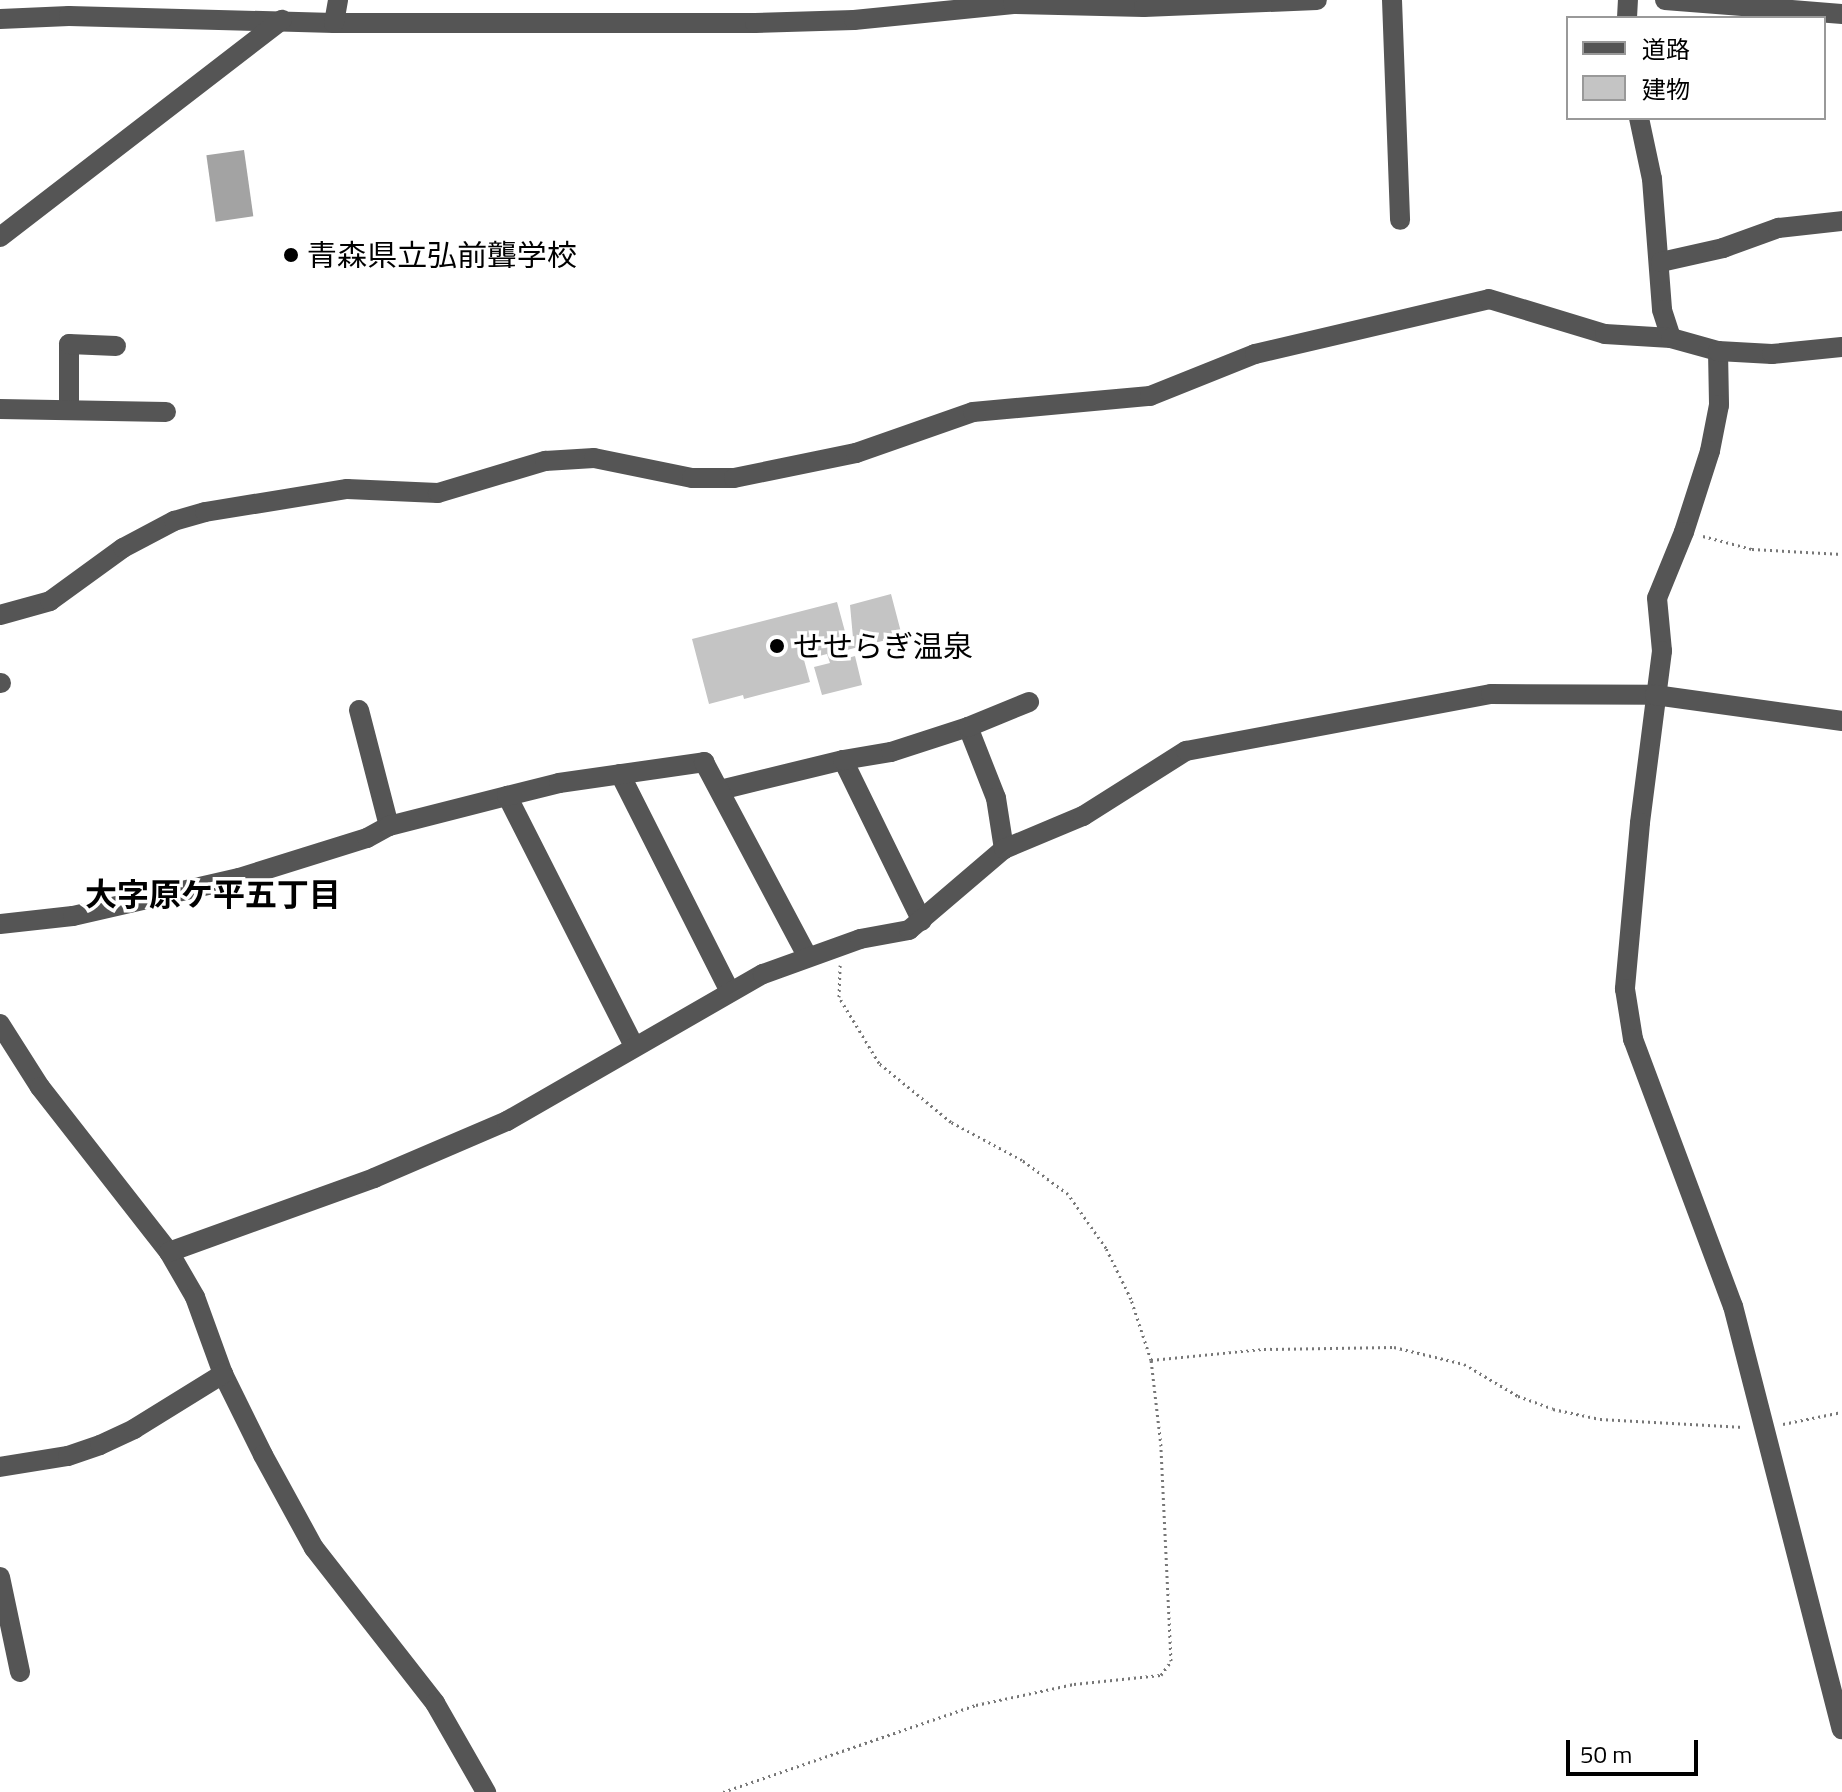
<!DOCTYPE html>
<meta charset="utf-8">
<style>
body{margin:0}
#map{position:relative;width:1842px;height:1792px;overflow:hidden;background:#fff;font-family:"Titillium Web","Noto Sans JP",sans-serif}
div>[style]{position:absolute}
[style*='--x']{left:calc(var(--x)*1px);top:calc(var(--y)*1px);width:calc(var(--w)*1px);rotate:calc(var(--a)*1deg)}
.water>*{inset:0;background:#a3a3a3;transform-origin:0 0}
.building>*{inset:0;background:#c4c4c4}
.path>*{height:3px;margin-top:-1.5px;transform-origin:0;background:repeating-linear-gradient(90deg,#777 0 2px,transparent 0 6px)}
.minor>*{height:20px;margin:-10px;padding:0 10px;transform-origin:10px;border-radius:10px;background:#555}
.dots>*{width:22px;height:22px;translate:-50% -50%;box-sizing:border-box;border:4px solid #fff;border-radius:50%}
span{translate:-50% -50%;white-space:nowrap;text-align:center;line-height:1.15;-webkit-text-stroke:7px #fff;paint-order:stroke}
.poi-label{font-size:30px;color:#000}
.left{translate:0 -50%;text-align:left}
.neighbourhood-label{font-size:32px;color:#000;font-weight:700}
.legend{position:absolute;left:1566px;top:16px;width:260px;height:104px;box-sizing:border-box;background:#fff;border:2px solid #999;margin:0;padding:10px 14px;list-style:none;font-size:24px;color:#000}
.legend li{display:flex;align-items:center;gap:16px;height:40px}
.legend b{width:40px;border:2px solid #999}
.scale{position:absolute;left:1566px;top:1740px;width:132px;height:36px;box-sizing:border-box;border:4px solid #000;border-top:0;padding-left:10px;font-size:24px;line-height:28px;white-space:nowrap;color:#000;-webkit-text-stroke:6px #fff;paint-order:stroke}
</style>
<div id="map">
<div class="water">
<div style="left:244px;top:150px;width:67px;height:38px;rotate:82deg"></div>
</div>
<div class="building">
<div style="clip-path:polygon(891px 594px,902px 636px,835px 653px,837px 661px,855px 656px,862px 685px,822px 695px,814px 667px,830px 663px,827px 654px,804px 660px,810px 682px,744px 699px,743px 695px,709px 704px,692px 639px,837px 602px,847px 639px,853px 638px,850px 605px)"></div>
</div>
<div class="path">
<div style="--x:1703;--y:536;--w:51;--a:14.9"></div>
<div style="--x:1752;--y:549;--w:90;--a:3.2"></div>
<div style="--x:1151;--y:1360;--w:114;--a:-5.6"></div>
<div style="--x:1264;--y:1349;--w:130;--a:-0.9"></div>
<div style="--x:1394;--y:1347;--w:72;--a:13.7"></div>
<div style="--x:1464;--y:1364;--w:63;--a:30.7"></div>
<div style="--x:1518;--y:1396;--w:37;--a:20"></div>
<div style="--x:1553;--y:1409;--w:48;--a:12"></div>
<div style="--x:1600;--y:1419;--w:144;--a:3.2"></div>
<div style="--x:1783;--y:1424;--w:60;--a:-11.5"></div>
<div style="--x:723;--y:1792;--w:268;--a:-19"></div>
<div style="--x:976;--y:1705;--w:100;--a:-12.1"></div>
<div style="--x:1074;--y:1684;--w:87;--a:-5.9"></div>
<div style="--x:1161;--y:1675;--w:17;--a:-54"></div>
<div style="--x:1171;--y:1661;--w:215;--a:-92.7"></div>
<div style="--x:1161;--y:1446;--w:87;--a:-96.6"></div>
<div style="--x:1151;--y:1360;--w:64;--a:-108.2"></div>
<div style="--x:1131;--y:1299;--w:57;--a:-116.1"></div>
<div style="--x:1106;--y:1248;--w:66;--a:-125.1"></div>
<div style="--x:1068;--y:1194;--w:57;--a:-143.5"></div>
<div style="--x:1022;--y:1160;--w:81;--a:-151.8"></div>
<div style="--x:951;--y:1122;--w:93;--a:-140.7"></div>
<div style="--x:879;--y:1063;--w:77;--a:-121.2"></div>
<div style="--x:839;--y:997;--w:32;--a:-88"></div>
</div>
<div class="minor">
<div style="--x:1392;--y:0;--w:220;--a:87.9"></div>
<div style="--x:1665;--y:0;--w:178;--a:4.5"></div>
<div style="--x:1627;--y:18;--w:18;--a:-87"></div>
<div style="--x:0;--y:19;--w:69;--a:-2.5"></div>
<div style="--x:69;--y:16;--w:265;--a:1.5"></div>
<div style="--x:334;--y:23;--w:421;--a:0"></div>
<div style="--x:755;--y:23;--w:99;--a:-1.7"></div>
<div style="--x:854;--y:20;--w:160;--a:-5.7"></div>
<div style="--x:1013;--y:4;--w:131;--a:1.3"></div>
<div style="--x:1144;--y:7;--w:173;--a:-2.3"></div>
<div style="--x:334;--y:23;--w:23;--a:-80"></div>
<div style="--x:1639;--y:118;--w:62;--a:78"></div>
<div style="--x:1652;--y:179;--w:131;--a:85.6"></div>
<div style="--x:1662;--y:310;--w:29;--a:72"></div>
<div style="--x:0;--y:237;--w:356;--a:-37.6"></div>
<div style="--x:1661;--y:262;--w:64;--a:-12.7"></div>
<div style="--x:1723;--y:248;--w:59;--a:-20"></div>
<div style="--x:1778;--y:228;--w:64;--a:-6.2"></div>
<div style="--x:1718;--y:351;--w:54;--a:88.9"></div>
<div style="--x:1719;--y:405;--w:47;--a:101.1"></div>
<div style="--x:1710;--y:451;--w:85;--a:107.8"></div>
<div style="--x:1684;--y:532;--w:71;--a:112.2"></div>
<div style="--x:1657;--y:598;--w:53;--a:84.6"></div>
<div style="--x:1662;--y:651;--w:173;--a:97.3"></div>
<div style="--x:1640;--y:823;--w:167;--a:95.2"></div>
<div style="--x:1625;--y:989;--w:51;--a:80.9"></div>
<div style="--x:1633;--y:1039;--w:285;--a:69.5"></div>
<div style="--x:1733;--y:1306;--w:437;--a:75.6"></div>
<div style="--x:69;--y:408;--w:64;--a:-90"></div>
<div style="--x:69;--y:344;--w:47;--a:2.4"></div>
<div style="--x:0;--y:409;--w:166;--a:1"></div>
<div style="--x:0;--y:615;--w:52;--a:-15.6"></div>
<div style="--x:50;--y:601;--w:90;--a:-36"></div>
<div style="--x:123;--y:548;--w:58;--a:-27.9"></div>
<div style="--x:174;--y:521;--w:32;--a:-16"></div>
<div style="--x:205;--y:512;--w:144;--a:-9.2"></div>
<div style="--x:347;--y:489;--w:91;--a:2.5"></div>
<div style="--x:438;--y:493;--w:112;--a:-16.7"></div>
<div style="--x:545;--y:461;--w:49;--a:-3.5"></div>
<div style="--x:594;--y:458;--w:100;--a:11.5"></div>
<div style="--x:692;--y:478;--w:42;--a:0"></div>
<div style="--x:734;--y:478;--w:125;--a:-11.6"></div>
<div style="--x:856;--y:453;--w:124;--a:-19.3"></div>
<div style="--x:973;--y:412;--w:178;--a:-5.2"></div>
<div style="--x:1150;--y:396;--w:113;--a:-21.8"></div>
<div style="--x:1255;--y:354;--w:240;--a:-13.2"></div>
<div style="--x:1489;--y:299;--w:121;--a:16.8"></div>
<div style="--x:1605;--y:334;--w:66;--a:3.5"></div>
<div style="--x:1671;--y:338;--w:49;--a:15.5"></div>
<div style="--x:1718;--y:351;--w:54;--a:3.2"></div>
<div style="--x:1772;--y:354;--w:70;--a:-5.7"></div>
<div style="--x:0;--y:683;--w:1;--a:0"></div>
<div style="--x:359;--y:710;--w:120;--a:75.5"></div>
<div style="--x:968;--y:727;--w:76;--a:68.5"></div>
<div style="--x:996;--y:798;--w:52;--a:81.1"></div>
<div style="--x:843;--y:760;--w:179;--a:63.9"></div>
<div style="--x:620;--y:774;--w:244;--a:63.2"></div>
<div style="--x:720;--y:790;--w:127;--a:-13.7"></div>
<div style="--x:843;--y:760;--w:49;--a:-9.5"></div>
<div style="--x:891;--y:752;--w:81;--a:-18"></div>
<div style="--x:968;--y:727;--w:66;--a:-22.3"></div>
<div style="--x:0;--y:924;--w:73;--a:-6.3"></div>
<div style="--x:73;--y:916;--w:170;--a:-12.9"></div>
<div style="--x:239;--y:878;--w:134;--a:-17.4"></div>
<div style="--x:367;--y:838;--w:25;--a:-29"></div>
<div style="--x:389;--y:826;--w:122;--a:-14.3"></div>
<div style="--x:0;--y:1024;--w:75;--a:57.6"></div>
<div style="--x:40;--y:1087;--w:209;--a:52"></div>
<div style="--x:169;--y:1252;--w:52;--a:60"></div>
<div style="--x:195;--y:1297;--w:82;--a:70"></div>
<div style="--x:223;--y:1374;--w:90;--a:63.7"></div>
<div style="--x:263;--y:1455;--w:106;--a:61.3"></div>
<div style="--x:314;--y:1548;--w:197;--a:52"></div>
<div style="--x:435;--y:1703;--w:103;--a:60.2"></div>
<div style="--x:634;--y:1046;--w:280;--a:-116.9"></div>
<div style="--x:507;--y:796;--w:54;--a:-14"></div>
<div style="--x:559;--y:783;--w:147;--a:-8.2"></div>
<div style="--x:704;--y:762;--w:220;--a:62"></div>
<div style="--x:169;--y:1252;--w:218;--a:-19.8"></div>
<div style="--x:374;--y:1178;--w:145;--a:-23.2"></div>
<div style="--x:507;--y:1121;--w:295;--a:-29.9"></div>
<div style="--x:763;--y:974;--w:103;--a:-19.8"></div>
<div style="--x:860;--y:939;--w:50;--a:-10.4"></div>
<div style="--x:909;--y:930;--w:125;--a:-40.5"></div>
<div style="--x:1004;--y:849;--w:86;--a:-22.7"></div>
<div style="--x:1083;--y:816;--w:122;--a:-32.3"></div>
<div style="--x:1186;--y:751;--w:310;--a:-10.6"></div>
<div style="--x:1491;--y:694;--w:164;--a:0.3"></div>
<div style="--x:1655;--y:695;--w:189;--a:7.9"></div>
<div style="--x:0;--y:1467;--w:69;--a:-9.2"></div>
<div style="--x:68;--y:1456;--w:34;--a:-19"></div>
<div style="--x:100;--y:1445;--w:38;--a:-25"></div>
<div style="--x:134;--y:1429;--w:105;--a:-31.7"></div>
<div style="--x:0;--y:1577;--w:97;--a:78.1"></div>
</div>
<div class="dots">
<div style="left:291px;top:255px;background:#000"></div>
<div style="left:777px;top:646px;background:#000"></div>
</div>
<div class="poi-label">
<span class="left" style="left:307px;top:255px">青森県立弘前聾学校</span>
<span class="left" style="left:793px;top:646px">せせらぎ温泉</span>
</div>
<div class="neighbourhood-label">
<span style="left:213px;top:894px">大字原ケ平五丁目</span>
</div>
<ul class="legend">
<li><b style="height:10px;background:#555"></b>道路</li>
<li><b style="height:22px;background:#c4c4c4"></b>建物</li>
</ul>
<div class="scale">50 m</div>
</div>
